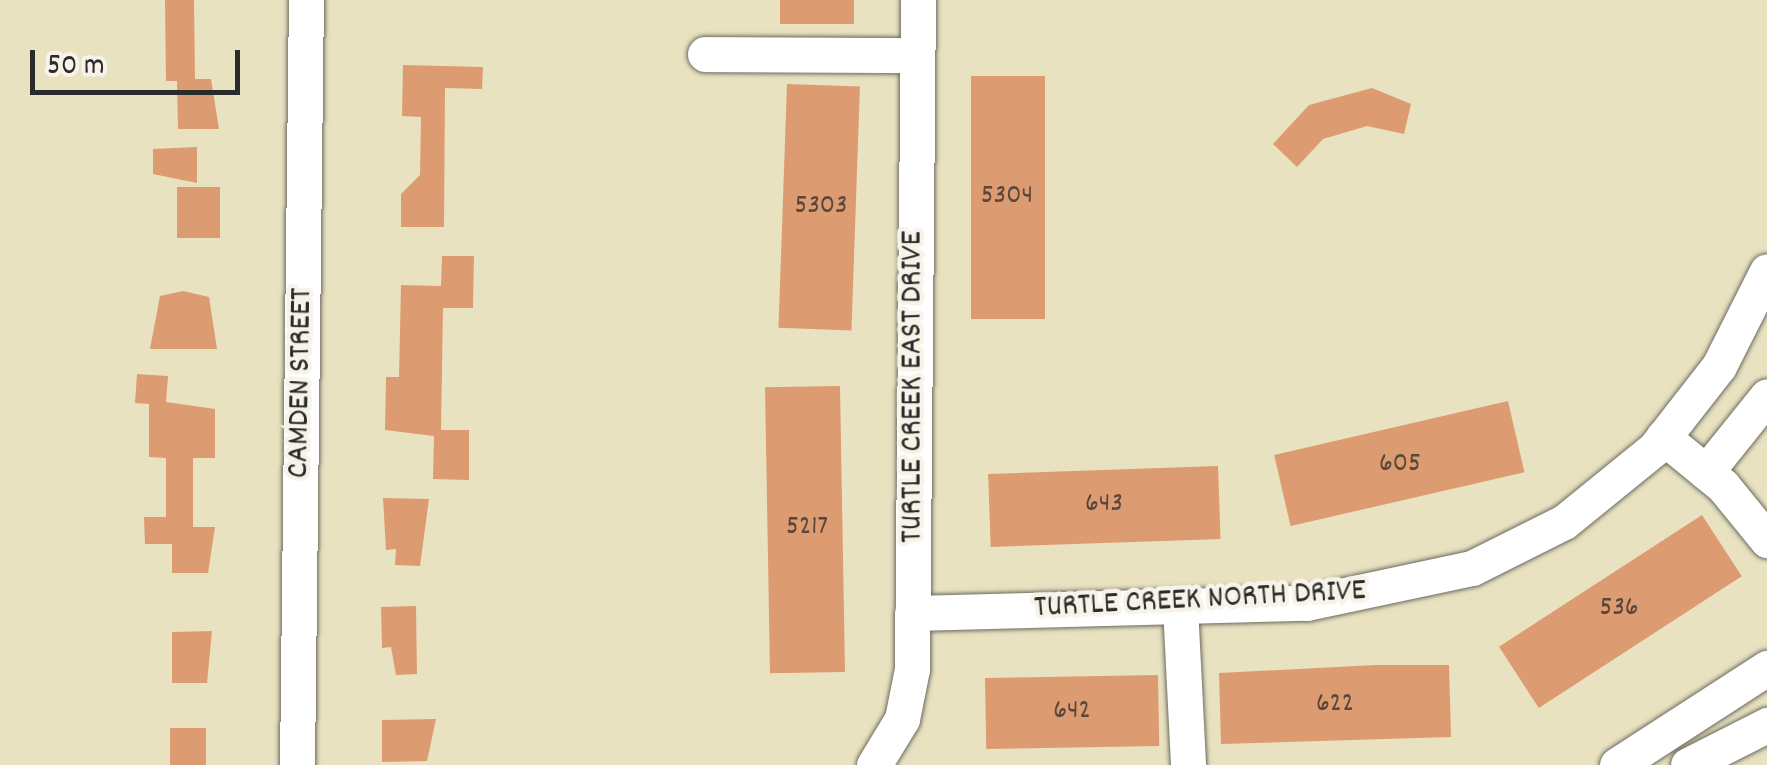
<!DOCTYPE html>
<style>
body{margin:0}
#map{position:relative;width:1767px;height:765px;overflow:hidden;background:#e8e2c1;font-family:Dekko,sans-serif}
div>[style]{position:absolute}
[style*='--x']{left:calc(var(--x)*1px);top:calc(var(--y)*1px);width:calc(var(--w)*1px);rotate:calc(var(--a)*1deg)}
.building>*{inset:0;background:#dd9b71;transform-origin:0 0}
.roads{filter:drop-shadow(0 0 2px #6d6b60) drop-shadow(0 0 2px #6d6b60)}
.minor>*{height:35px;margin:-17.5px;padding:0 17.5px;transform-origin:17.5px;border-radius:17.5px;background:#fff}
span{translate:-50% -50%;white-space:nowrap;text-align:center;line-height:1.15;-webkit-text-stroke:9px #f7f3e8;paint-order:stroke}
.number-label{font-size:28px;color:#58473c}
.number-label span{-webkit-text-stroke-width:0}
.street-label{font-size:32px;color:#2b2b2b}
.scale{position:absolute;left:30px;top:50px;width:210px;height:45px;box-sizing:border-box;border:5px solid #2b2b2b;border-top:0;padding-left:12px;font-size:30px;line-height:35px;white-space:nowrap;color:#2b2b2b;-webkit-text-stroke:8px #f7f3e8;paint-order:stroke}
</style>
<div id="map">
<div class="building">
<div style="clip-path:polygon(165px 0,194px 0,195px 79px,211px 79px,219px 129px,178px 129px,177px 81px,166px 81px)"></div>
<div style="left:780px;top:0;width:74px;height:24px"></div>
<div style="clip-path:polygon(403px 65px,483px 67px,482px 89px,445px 88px,444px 227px,401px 227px,401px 194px,420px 175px,421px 117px,402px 116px)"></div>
<div style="left:971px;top:76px;width:74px;height:243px"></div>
<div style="left:787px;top:84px;width:73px;height:244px;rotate:2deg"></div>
<div style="clip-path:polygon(1372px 88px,1411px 104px,1404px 134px,1367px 126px,1323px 139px,1297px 167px,1273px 144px,1309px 105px)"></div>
<div style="clip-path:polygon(197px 147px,197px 183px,153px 174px,153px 149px)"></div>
<div style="left:177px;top:187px;width:43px;height:51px"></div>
<div style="clip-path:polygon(442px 256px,474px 256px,473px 308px,443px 308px,441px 430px,469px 430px,469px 480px,433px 479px,434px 436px,385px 430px,386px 377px,399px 377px,401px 285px,441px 286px)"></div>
<div style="clip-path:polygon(183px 291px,209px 297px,217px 349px,150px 349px,160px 296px)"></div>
<div style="clip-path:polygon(137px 374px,168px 376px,166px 402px,215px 409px,215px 458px,193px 458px,193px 527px,215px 527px,208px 573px,172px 573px,172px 544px,145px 544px,144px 517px,166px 517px,166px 458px,149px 457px,149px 404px,135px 403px)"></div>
<div style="left:840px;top:386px;width:286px;height:75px;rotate:89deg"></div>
<div style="left:1508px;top:401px;width:73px;height:240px;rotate:77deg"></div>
<div style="left:1218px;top:466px;width:73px;height:230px;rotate:88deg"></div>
<div style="clip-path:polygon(383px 498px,429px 499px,420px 566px,395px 565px,396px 549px,386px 550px)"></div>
<div style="left:1702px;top:515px;width:73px;height:242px;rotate:57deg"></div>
<div style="clip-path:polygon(416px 606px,417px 674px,396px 675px,391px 647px,382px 648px,381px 607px)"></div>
<div style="clip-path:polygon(212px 631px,207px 683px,172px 683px,172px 632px)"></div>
<div style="clip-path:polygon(1375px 665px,1449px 665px,1451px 737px,1221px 744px,1219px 673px)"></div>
<div style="left:1158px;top:675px;width:71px;height:173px;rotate:89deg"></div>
<div style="clip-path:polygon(436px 719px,427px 761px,382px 762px,382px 720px)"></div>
<div style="left:170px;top:728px;width:36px;height:37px"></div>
</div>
<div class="roads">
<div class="minor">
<div style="--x:705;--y:54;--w:212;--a:0.3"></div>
<div style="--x:1663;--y:437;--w:77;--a:39.2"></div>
<div style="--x:1723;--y:486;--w:70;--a:50.8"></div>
<div style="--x:1706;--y:472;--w:97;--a:-51.2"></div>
<div style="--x:1180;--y:606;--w:159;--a:87.1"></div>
<div style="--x:912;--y:613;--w:395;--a:-1.5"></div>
<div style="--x:1307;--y:603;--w:169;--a:-12"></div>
<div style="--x:1472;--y:568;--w:103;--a:-26.6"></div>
<div style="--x:1564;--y:522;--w:117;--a:-39.1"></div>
<div style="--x:1655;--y:448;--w:104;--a:-52"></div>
<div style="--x:1719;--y:366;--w:106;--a:-63.2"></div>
<div style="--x:297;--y:765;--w:765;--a:-89.33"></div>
<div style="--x:874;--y:765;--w:54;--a:-58.7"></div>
<div style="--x:902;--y:719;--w:51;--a:-78.7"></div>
<div style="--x:912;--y:669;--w:669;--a:-89.49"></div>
<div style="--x:1617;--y:765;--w:179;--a:-32.9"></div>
<div style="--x:1688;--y:765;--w:89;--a:-26.9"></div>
</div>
</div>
<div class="number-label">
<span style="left:1007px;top:197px">5304</span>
<span style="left:821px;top:207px">5303</span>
<span style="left:1400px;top:465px">605</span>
<span style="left:1104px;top:505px">643</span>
<span style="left:807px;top:528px">5217</span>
<span style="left:1619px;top:609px">536</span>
<span style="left:1335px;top:705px">622</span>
<span style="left:1072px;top:712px">642</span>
</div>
<div class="street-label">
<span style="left:302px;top:383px;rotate:-89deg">CAMDEN STREET</span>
<span style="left:914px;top:387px;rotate:-90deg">TURTLE CREEK EAST DRIVE</span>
<span style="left:1200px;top:601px;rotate:-3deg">TURTLE CREEK NORTH DRIVE</span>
</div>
<div class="scale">50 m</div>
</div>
